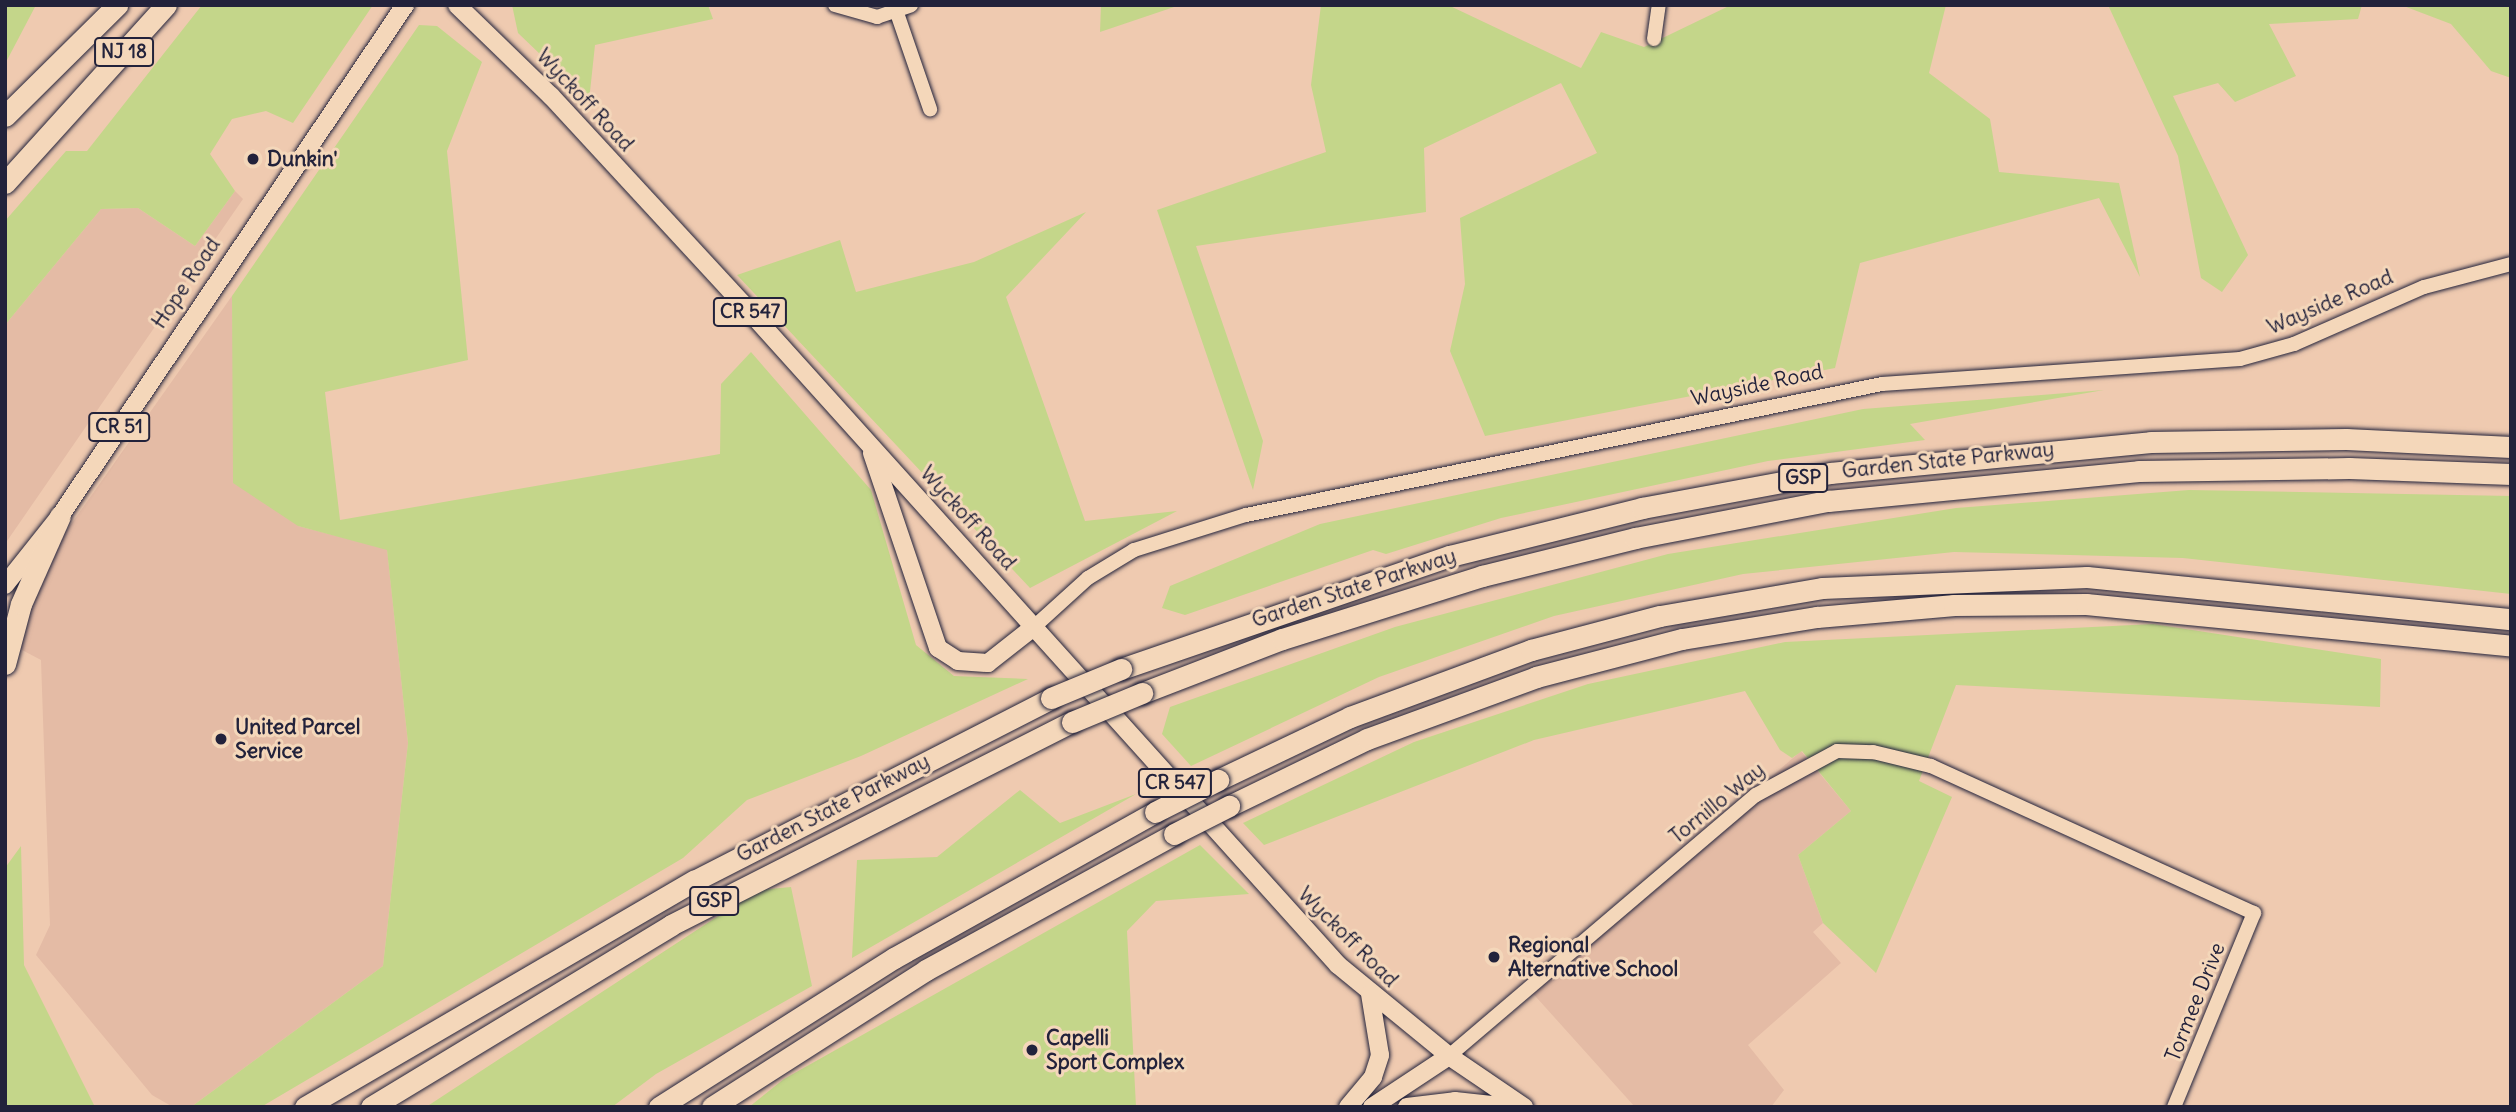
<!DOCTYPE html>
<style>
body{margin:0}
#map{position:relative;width:2516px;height:1112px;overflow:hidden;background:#efcab0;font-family:Delius,sans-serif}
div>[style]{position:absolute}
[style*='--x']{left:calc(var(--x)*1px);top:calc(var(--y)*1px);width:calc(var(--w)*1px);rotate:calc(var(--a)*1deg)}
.built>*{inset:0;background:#e4bba5}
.green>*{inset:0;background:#c4d68a}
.roads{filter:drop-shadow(0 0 2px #22223b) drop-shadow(0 0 2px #22223b)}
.minor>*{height:14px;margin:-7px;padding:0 7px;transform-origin:7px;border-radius:7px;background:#f4d7ba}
.major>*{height:18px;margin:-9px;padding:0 9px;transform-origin:9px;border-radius:9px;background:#f4d7ba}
.highway>*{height:21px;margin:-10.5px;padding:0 10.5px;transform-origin:10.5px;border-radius:10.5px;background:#f4d7ba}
.bridges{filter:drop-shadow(0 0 2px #22223b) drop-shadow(0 0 2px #22223b)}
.highway-bridge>*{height:21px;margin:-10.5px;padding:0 10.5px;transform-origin:10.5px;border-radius:10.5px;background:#f4d7ba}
.dots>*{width:19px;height:19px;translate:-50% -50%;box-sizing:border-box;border:4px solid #f4d7ba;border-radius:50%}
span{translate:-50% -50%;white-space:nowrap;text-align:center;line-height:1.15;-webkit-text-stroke:6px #f4d7ba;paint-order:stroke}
.shield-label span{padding:2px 5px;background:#f4d7ba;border:2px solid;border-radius:5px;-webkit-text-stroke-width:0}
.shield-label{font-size:19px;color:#22223b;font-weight:700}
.street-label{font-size:21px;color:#22223b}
.poi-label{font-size:21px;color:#22223b;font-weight:700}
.left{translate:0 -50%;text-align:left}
.frame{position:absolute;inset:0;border:7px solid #22223b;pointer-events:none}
</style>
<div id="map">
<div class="built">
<div style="clip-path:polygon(235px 191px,243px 199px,5px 544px,5px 325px,101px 209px,138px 208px,195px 246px)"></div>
<div style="clip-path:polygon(232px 296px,233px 338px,298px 526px,387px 549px,408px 743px,383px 966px,191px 1107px,173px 1107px,152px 1095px,36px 955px,50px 925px,41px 660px,5px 641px,5px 618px)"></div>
<div style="clip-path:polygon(1801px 751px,1851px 811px,1798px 855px,1823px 923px,1813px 932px,1841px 963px,1748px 1045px,1784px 1090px,1771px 1107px,1635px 1107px,1528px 988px)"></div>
</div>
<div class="green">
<div style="clip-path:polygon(5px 5px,36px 5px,5px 64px)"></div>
<div style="clip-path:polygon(202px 5px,373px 5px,293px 123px,266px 111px,232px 119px,210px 154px,235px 191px,195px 246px,138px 208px,101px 209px,5px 325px,5px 221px,66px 151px,87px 151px)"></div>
<div style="clip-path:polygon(512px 5px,708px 5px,713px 19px,595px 45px,589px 101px,518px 33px)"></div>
<div style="clip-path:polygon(1101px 5px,1180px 5px,1100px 32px)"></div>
<div style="clip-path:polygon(1321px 5px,1448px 5px,1581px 68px,1601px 32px,1644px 47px,1731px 5px,1946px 5px,1929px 73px,1990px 119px,1999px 172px,2119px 183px,2140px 277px,2099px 198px,1860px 263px,1835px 368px,1485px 436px,1450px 351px,1465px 284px,1460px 218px,1597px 153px,1561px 83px,1424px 148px,1426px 212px,1196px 246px,1263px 441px,1253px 490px,1157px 210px,1326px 152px,1311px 85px)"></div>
<div style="clip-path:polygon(2108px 5px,2362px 5px,2358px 19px,2269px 24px,2296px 76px,2235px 102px,2218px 83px,2173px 96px,2248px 255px,2222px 292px,2201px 278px,2178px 156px)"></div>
<div style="clip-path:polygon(2401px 5px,2511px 5px,2511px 78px,2491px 71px,2451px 24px)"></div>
<div style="clip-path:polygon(419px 25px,437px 26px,482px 62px,447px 151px,468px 360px,325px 392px,340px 520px,720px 454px,721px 384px,751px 352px,871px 490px,916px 645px,954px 676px,1028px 679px,861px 756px,747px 800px,683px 858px,261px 1107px,191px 1107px,383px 966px,408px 743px,387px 550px,298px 526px,233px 483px,232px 296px)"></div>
<div style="clip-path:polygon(1086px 212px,1006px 297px,1085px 521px,1177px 511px,1030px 588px,737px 275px,840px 240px,856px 292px,974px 262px)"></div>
<div style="clip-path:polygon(2104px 390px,1910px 424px,1925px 440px,1768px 461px,1501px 518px,1386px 554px,1373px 550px,1185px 615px,1162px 608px,1170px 586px,1320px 524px,1863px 409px)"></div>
<div style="clip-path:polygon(2189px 490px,2511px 496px,2511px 594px,2183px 558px,1954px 552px,1743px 574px,1554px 616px,1379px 677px,1191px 766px,1162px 734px,1170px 707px,1395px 627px,1668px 554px,1956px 508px)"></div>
<div style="clip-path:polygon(2153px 624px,2381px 659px,2380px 707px,1956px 685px,1919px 781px,1952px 797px,1876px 973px,1823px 923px,1798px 855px,1851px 811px,1802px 751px,1792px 758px,1780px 750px,1745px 691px,1534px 740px,1264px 845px,1243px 823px,1414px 742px,1588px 684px,1785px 642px)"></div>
<div style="clip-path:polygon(1020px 790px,1060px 823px,1136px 794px,852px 958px,857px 860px,937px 857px)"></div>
<div style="clip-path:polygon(1200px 845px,1249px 894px,1156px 901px,1127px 931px,1136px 1107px,749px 1107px,784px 1079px)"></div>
<div style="clip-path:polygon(21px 846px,24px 965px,95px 1107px,5px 1107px,5px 868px)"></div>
<div style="clip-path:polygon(791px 887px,812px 986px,656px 1074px,612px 1107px,426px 1107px,758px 890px)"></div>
</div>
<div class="roads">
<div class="minor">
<div style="--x:835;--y:5;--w:44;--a:15.9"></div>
<div style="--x:877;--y:17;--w:36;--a:-19"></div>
<div style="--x:897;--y:13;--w:102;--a:71"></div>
<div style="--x:1654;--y:39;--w:34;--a:-82"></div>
<div style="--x:1035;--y:626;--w:72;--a:-42.2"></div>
<div style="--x:1088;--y:578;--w:54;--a:-31.3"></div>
<div style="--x:1134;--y:550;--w:117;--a:-17.4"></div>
<div style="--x:1246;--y:515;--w:649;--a:-11.64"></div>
<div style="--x:1882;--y:384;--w:359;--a:-4"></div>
<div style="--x:2240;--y:359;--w:56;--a:-15.5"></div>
<div style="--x:2294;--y:344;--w:142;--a:-23.7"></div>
<div style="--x:2424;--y:287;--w:90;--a:-14.8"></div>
<div style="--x:1449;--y:1056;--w:403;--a:-40.4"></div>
<div style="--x:1756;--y:795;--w:92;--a:-28.5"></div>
<div style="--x:1837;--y:751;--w:36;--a:2"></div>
<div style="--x:1873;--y:752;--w:60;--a:13.6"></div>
<div style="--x:1931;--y:766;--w:355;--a:24.5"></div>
<div style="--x:2254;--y:913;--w:210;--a:112.4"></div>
</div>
<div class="major">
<div style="--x:457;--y:5;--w:131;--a:44.1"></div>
<div style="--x:551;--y:96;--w:282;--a:47.3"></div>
<div style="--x:742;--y:303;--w:891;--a:48"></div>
<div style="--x:1338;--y:965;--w:144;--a:39.3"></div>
<div style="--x:1449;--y:1056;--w:91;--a:34.2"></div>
<div style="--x:872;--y:453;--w:206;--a:71.3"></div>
<div style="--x:938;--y:648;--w:24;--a:33"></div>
<div style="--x:958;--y:661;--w:30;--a:4"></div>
<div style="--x:988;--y:663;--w:60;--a:-38.2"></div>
<div style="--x:5;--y:585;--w:88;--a:-51.4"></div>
<div style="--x:60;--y:516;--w:617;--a:-55.97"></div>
<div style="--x:1348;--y:1107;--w:39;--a:-50"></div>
<div style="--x:1373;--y:1077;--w:23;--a:-72"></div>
<div style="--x:1380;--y:1055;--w:62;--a:-99.3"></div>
<div style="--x:1372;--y:1107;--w:92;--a:-33.5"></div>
<div style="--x:1407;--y:1107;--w:48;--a:-7.1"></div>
<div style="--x:1455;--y:1101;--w:55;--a:6.2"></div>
</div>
<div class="highway">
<div style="--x:5;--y:116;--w:158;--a:-44.7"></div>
<div style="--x:5;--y:183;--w:240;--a:-47.9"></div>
<div style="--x:5;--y:664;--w:62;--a:-75.1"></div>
<div style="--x:21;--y:604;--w:96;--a:-66.1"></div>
<div style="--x:1121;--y:669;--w:348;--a:-19"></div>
<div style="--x:1450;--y:556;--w:198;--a:-14"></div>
<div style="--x:1642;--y:508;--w:191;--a:-10.5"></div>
<div style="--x:1830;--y:473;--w:322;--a:-5.5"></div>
<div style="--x:2151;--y:442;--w:195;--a:-0.9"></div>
<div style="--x:2346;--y:439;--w:165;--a:2.8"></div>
<div style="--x:1142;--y:693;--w:150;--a:-21.1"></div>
<div style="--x:1282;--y:639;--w:210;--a:-17.5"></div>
<div style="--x:1482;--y:576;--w:158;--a:-13.9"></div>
<div style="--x:1635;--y:538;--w:197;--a:-10.9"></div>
<div style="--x:1828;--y:501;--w:312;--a:-5.5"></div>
<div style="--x:2139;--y:471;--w:210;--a:-0.8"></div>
<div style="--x:2349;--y:468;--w:162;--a:2.1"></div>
<div style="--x:1218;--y:780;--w:146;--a:-25.5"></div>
<div style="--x:1350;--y:717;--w:193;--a:-20.3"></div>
<div style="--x:1531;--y:650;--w:133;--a:-14.8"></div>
<div style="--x:1660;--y:616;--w:164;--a:-9.8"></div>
<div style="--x:1822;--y:588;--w:265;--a:-2.4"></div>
<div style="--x:2087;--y:577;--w:426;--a:5.7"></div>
<div style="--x:1229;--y:806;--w:153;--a:-25.9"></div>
<div style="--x:1367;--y:739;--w:180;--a:-20.1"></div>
<div style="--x:1536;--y:677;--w:151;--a:-14.6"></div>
<div style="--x:1682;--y:639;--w:137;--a:-9.3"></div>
<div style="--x:1817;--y:617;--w:138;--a:-5"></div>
<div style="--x:1954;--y:605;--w:132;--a:-0.4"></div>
<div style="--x:2086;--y:604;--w:427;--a:5.6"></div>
<div style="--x:305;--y:1107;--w:450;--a:-30.2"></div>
<div style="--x:694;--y:881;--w:401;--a:-27.1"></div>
<div style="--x:371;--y:1107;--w:351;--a:-31.2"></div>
<div style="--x:671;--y:925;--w:449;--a:-26.9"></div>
<div style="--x:659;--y:1107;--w:278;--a:-32.4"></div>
<div style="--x:894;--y:958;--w:299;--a:-29.2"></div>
<div style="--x:712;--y:1107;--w:254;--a:-32.6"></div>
<div style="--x:926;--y:970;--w:283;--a:-28.7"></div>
</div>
</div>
<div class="bridges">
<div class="highway-bridge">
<div style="--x:1051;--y:698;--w:76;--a:-22.5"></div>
<div style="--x:1072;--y:722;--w:76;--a:-22.5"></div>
<div style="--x:1155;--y:812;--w:71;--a:-26.9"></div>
<div style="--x:1174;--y:834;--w:62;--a:-27"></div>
</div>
</div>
<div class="dots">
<div style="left:253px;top:159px;background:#22223b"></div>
<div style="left:221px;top:739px;background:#22223b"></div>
<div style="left:1494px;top:957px;background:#22223b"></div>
<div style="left:1032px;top:1050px;background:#22223b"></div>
</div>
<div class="shield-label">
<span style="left:124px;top:52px">NJ 18</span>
<span style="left:750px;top:312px">CR 547</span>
<span style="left:119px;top:427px">CR 51</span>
<span style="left:1803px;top:478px">GSP</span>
<span style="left:1175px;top:783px">CR 547</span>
<span style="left:714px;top:901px">GSP</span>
</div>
<div class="street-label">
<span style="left:585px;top:100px;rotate:47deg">Wyckoff Road</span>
<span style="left:186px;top:283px;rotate:-56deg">Hope Road</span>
<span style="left:2330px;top:302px;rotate:-23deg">Wayside Road</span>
<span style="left:1757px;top:385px;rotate:-12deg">Wayside Road</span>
<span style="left:1948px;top:460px;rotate:-6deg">Garden State Parkway</span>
<span style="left:968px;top:518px;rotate:48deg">Wyckoff Road</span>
<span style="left:1354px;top:588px;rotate:-18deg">Garden State Parkway</span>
<span style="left:1717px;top:803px;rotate:-39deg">Tornillo Way</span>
<span style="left:833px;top:808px;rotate:-27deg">Garden State Parkway</span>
<span style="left:1348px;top:937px;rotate:45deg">Wyckoff Road</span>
<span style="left:2195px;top:1002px;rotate:-68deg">Tormee Drive</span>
</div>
<div class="poi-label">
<span class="left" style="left:267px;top:159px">Dunkin'</span>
<span class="left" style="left:235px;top:739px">United Parcel<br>Service</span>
<span class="left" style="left:1508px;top:957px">Regional<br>Alternative School</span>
<span class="left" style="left:1046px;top:1050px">Capelli<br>Sport Complex</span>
</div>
<div class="frame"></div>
</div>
